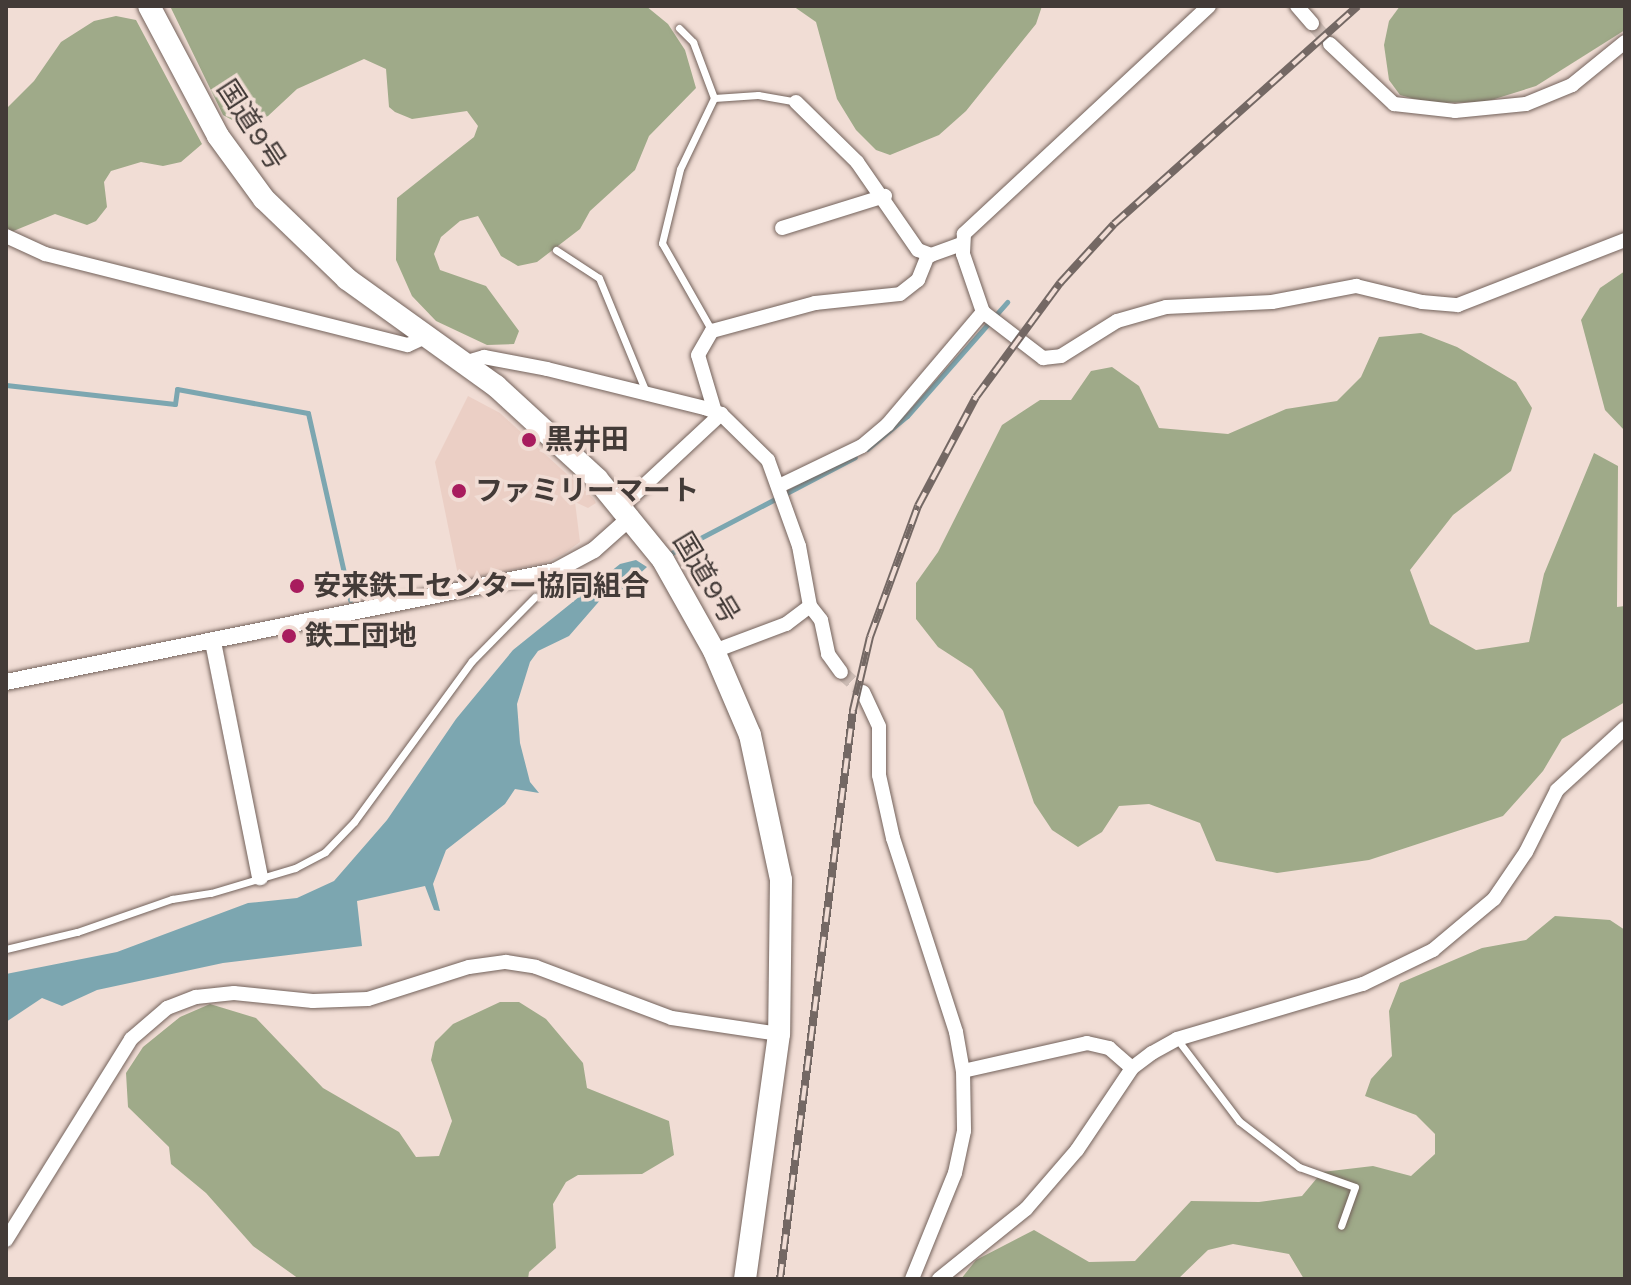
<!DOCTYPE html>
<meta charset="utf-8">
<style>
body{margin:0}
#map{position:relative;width:1631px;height:1285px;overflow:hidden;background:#f1ddd5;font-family:"Work Sans","Noto Sans JP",sans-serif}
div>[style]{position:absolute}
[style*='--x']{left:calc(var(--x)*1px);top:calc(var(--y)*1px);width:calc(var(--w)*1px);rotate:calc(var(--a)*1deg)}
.built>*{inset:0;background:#ebcfc5}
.forest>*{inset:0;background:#9faa89}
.water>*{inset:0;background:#7ca6b0}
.stream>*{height:5px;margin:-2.5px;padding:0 2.5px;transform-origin:2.5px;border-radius:2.5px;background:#7ca6b0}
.minor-tunnel>*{height:14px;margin-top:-7px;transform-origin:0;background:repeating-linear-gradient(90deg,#cebdb6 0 14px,transparent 0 21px)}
.roads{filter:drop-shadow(0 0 2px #73625b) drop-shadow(0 0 2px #73625b)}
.service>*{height:7px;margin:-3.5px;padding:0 3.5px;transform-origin:3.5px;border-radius:3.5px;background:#fff}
.minor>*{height:14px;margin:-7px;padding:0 7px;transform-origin:7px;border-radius:7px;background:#fff}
.tertiary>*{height:16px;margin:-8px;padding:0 8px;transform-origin:8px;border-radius:8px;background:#fff}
.trunk>*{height:22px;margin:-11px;padding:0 11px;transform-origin:11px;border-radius:11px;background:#fff}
.rail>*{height:8px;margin-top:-4px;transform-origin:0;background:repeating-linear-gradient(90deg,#f1ddd5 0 15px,#746864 0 30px);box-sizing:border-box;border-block:2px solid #746864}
.dots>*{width:22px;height:22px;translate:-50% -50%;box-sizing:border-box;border:4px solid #f1ddd5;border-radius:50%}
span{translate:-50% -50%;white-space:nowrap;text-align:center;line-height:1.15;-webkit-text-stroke:7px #f1ddd5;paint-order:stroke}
.street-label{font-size:28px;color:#433b38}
.poi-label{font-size:28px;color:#433b38;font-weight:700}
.left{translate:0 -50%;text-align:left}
.frame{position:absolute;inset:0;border:8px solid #433b38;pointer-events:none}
</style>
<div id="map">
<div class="built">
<div style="clip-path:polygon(468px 396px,500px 413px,594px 499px,596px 503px,588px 508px,575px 502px,580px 542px,565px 553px,545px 563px,459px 580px,435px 462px)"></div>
</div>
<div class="forest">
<div style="clip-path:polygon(170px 6px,646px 6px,668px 24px,685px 50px,696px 88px,649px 136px,635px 170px,590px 211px,580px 229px,537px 262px,518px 266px,501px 256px,478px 216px,460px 221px,441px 237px,434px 254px,440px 270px,486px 286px,519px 331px,514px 344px,487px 345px,436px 321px,412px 296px,396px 260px,397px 198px,474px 137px,478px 126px,467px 111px,412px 119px,395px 112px,389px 107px,386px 69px,364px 59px,297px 89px,268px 116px,249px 124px,234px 121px,223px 115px)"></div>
<div style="clip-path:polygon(793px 6px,1042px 6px,1036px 24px,966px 111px,939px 135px,890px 155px,876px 150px,856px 130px,837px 99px,816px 22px)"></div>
<div style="clip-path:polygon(1400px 6px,1625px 6px,1625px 30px,1536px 86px,1485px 102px,1429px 103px,1400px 95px,1389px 80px,1384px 45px,1389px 21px)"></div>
<div style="clip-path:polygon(116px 16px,136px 20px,202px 144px,181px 162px,163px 166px,141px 162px,111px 171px,104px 182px,107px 207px,96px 221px,87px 225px,55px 214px,11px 232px,6px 229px,6px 109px,34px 81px,61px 42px,94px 21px)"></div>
<div style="clip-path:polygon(1625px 271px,1625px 431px,1605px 410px,1581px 320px,1600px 288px)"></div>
<div style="clip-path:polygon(1421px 333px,1457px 347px,1516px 382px,1532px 408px,1511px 471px,1453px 515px,1410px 570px,1430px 624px,1476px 650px,1529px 642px,1544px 574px,1594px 453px,1618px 466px,1617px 607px,1625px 606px,1625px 702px,1562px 739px,1543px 771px,1503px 816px,1369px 860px,1277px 873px,1216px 861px,1200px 823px,1149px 804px,1119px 806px,1102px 832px,1078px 847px,1052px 830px,1034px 803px,1003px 711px,972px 669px,938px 647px,916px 619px,916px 583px,938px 552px,1002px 425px,1040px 400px,1071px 400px,1091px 371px,1112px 367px,1139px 386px,1159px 428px,1228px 434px,1286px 409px,1337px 401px,1361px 377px,1379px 337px)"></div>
<div style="clip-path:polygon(1555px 916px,1610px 920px,1625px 930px,1625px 1279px,1304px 1279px,1289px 1254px,1233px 1244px,1208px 1250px,1178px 1279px,961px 1279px,976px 1260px,1034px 1230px,1089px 1262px,1135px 1261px,1191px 1201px,1259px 1202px,1302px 1196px,1322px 1172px,1373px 1166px,1411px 1176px,1435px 1154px,1435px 1134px,1416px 1115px,1365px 1096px,1371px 1079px,1392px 1056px,1389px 1011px,1400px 983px,1482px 948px,1526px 940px)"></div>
<div style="clip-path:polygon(500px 1002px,519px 1002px,546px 1019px,583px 1063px,587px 1088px,669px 1121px,674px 1155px,642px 1174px,578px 1175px,566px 1182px,553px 1204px,556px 1248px,529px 1272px,528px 1279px,299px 1279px,253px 1246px,206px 1193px,171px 1164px,169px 1147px,128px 1107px,126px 1073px,143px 1047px,180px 1017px,210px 1004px,256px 1018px,323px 1088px,399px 1132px,416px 1157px,439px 1156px,452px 1121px,431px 1060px,435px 1042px,453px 1024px)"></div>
</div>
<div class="water">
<div style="clip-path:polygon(636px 560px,647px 567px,623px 589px,602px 598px,569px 636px,538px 651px,530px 662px,517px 704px,520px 743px,530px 782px,539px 793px,515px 789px,505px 804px,446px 850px,433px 884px,440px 911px,434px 910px,425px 886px,357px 901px,362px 946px,223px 963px,97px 990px,62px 1006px,42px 998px,6px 1022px,6px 974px,117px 952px,248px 903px,297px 898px,334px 881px,387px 820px,456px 719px,513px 650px,620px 564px)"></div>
</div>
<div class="stream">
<div style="--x:6;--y:385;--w:170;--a:6.4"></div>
<div style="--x:175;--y:404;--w:15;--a:-82"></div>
<div style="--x:177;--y:389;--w:133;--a:10.4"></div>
<div style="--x:308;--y:413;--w:192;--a:77.3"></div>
<div style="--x:867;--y:449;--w:52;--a:-39.5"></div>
<div style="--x:907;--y:416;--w:152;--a:-48.7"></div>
<div style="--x:666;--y:556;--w:213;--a:-27.6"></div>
</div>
<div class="minor-tunnel">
<div style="--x:1312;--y:23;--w:28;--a:49"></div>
<div style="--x:841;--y:672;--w:30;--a:42"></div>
</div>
<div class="roads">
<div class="service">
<div style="--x:679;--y:28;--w:20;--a:45"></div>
<div style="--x:693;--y:42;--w:60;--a:69.4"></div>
<div style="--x:556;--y:250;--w:51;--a:33.1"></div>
<div style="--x:599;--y:278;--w:123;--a:67.6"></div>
<div style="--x:712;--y:331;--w:101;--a:-119.6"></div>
<div style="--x:662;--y:243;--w:76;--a:-76.3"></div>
<div style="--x:680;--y:169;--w:79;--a:-64.4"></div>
<div style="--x:714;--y:98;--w:44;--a:-3.9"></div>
<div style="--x:758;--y:95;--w:39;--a:10"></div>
<div style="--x:6;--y:949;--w:73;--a:-13.5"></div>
<div style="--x:77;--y:932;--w:101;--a:-19.2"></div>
<div style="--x:172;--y:899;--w:39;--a:-9"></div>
<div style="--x:211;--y:893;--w:88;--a:-16.6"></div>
<div style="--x:295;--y:868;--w:34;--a:-28"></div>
<div style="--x:325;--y:852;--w:42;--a:-46"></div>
<div style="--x:354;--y:822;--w:200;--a:-53.8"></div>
<div style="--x:472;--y:661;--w:90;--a:-45.5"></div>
<div style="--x:1177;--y:1039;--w:103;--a:52.9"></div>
<div style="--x:1239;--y:1121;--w:76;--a:37.5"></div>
<div style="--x:1299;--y:1167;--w:59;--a:19.7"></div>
<div style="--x:1355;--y:1187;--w:41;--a:109.7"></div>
</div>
<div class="minor">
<div style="--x:1209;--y:6;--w:335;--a:137.1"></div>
<div style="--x:964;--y:234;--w:20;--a:93"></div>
<div style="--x:963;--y:254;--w:61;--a:71"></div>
<div style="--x:983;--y:312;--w:76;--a:37.5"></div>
<div style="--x:1043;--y:358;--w:18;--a:-6"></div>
<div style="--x:1061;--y:356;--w:66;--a:-32"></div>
<div style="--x:1117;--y:321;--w:51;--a:-15.9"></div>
<div style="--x:1166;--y:307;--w:106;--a:-2.7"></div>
<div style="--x:1272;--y:302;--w:86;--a:-10.8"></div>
<div style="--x:1356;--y:286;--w:68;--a:13.6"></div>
<div style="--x:1422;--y:302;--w:36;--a:5"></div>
<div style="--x:1458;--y:305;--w:179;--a:-21.3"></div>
<div style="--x:1297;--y:6;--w:23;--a:49"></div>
<div style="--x:1330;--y:44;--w:88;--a:43.2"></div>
<div style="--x:1394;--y:104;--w:61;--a:6.5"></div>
<div style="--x:1455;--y:111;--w:71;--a:-5.6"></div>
<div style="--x:1526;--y:104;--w:50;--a:-22.4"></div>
<div style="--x:1572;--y:85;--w:68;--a:-39.1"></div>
<div style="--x:796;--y:102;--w:86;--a:44.5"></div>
<div style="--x:857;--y:162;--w:107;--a:55.3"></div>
<div style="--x:918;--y:250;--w:14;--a:21"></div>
<div style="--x:931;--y:255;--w:32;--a:-20"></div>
<div style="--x:782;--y:228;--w:108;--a:-17.3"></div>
<div style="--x:6;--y:236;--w:43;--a:24.8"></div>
<div style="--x:45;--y:254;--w:374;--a:14.1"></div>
<div style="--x:408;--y:345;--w:19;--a:-25"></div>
<div style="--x:464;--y:363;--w:21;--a:-17"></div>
<div style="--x:484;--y:357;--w:64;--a:10.8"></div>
<div style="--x:547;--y:369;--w:163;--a:13.9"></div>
<div style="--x:705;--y:408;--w:17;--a:21"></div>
<div style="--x:721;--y:414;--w:66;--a:44.4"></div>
<div style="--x:768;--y:460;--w:91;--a:70.2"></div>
<div style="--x:799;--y:546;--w:61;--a:79.6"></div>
<div style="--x:810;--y:606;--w:30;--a:143"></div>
<div style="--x:786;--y:624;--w:77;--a:159.4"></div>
<div style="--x:715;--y:412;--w:59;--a:-106.6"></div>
<div style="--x:698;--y:355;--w:28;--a:-60"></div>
<div style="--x:712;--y:331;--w:107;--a:-15.2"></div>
<div style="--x:815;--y:303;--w:85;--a:-6"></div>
<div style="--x:900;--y:294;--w:23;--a:-38"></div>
<div style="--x:918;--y:280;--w:27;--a:-68"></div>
<div style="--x:779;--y:486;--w:92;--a:-25.7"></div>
<div style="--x:862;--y:446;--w:34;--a:-40"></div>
<div style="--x:888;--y:424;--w:147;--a:-49.7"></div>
<div style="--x:621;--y:507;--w:137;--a:-42.9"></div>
<div style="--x:810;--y:606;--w:18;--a:52"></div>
<div style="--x:821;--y:620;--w:35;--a:78"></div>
<div style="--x:828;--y:654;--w:22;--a:54"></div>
<div style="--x:863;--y:692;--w:38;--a:65"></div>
<div style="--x:879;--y:727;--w:48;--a:90"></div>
<div style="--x:879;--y:775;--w:65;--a:77.5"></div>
<div style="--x:893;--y:838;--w:204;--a:72"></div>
<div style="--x:956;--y:1032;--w:40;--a:80"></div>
<div style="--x:963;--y:1071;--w:60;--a:89"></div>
<div style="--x:964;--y:1131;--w:43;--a:102.1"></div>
<div style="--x:955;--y:1173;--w:114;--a:112.1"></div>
<div style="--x:963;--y:1071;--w:127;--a:-12.7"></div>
<div style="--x:1087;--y:1043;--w:23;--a:13"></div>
<div style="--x:1109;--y:1048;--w:30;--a:41"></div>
<div style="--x:6;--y:1240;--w:237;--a:-58.1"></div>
<div style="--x:131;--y:1039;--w:48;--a:-40.7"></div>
<div style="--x:167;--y:1008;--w:31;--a:-21"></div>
<div style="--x:196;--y:997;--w:38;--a:-6"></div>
<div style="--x:234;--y:993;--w:79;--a:5.8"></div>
<div style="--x:313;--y:1001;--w:55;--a:-2.1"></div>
<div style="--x:368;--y:999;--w:106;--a:-17.6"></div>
<div style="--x:469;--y:967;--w:37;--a:-8"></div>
<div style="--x:506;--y:962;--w:30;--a:9"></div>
<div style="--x:536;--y:967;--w:145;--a:20.6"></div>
<div style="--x:672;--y:1018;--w:108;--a:8.5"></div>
<div style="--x:939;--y:1279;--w:112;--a:-38.8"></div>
<div style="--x:1026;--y:1209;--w:78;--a:-49.2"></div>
<div style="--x:1077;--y:1150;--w:99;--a:-56.1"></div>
<div style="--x:1132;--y:1068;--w:25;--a:-37"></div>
<div style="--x:1152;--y:1053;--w:29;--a:-29"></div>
<div style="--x:1177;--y:1039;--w:194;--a:-16.5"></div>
<div style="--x:1363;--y:984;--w:78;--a:-25.9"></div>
<div style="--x:1433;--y:950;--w:80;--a:-39.9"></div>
<div style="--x:1494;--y:899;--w:57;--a:-55.8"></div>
<div style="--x:1526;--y:852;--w:69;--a:-63.4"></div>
<div style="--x:1557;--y:790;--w:92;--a:-42.4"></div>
</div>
<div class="tertiary">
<div style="--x:213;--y:642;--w:240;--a:78.7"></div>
<div style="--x:6;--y:682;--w:560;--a:-11.43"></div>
<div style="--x:555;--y:571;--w:44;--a:-28.3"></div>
<div style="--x:594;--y:550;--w:50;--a:-41.7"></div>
</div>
<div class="trunk">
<div style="--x:149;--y:6;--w:147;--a:62"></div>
<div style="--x:218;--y:136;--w:78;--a:53.9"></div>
<div style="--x:264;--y:199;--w:115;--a:43.9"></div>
<div style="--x:347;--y:279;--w:183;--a:35.7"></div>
<div style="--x:496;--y:386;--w:137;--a:42.6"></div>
<div style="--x:597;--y:479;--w:104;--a:50.8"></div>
<div style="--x:663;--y:560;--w:104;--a:60.7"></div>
<div style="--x:714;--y:651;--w:91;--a:66.8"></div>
<div style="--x:750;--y:735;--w:148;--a:77.9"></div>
<div style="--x:781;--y:880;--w:154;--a:90.7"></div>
<div style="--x:779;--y:1034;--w:247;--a:97.9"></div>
</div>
</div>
<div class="rail">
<div style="--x:780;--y:1279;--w:574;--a:-82.69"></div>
<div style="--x:853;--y:710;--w:75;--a:-76.9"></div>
<div style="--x:870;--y:637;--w:140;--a:-69.9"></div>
<div style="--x:918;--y:506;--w:123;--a:-62"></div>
<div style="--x:976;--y:397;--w:142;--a:-53.6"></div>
<div style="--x:1060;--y:283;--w:80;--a:-47.5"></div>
<div style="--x:1114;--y:224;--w:327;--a:-41.8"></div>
</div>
<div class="dots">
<div style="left:529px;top:440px;background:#a81c5e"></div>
<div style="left:459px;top:491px;background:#a81c5e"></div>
<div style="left:297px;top:586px;background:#a81c5e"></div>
<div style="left:289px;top:636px;background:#a81c5e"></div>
</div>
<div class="street-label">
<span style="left:251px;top:125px;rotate:57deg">国道9号</span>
<span style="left:706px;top:578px;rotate:59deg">国道9号</span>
</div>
<div class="poi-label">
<span class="left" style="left:545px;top:440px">黒井田</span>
<span class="left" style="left:475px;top:491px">ファミリーマート</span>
<span class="left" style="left:313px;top:586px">安来鉄工センター協同組合</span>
<span class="left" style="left:305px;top:636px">鉄工団地</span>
</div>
<div class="frame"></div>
</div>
